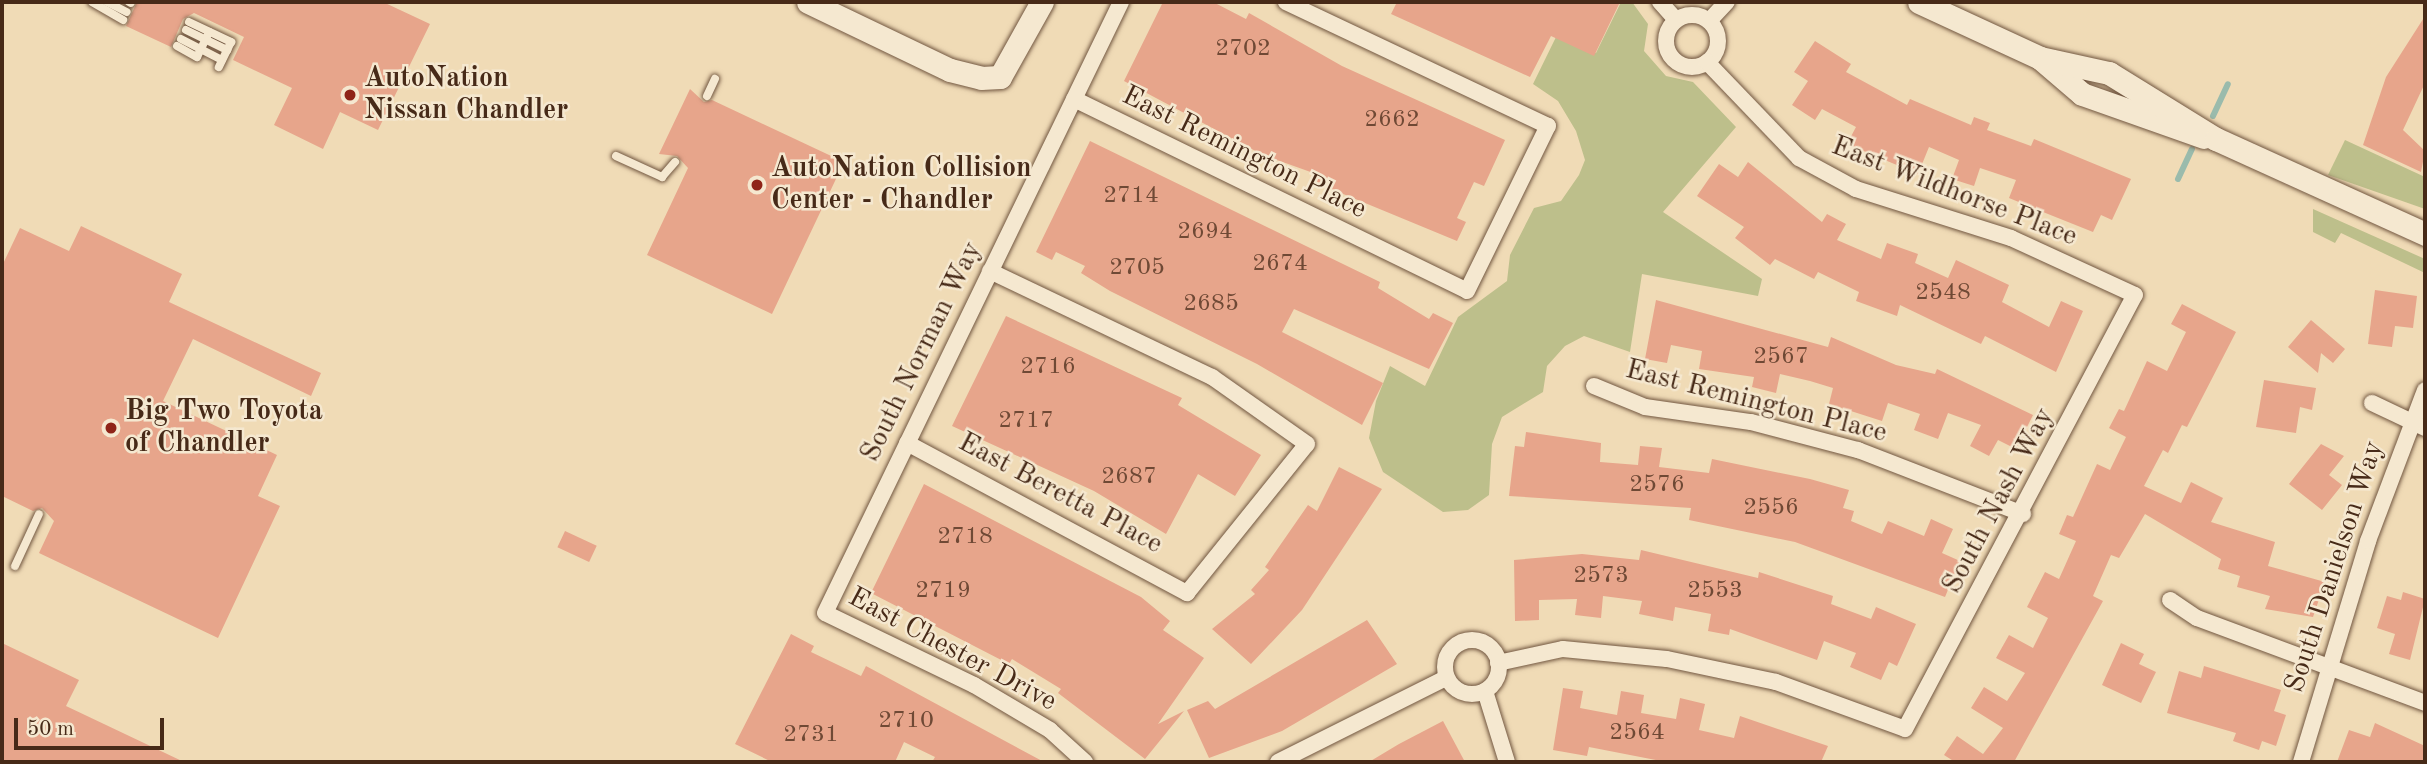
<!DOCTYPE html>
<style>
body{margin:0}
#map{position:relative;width:2427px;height:764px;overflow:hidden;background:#f0dbb6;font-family:"Old Standard TT",serif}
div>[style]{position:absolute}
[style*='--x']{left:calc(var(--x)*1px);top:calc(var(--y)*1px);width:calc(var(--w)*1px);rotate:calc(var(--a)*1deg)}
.green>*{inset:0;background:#bdbf8b}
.stream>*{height:6px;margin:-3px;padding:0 3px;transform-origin:3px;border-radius:3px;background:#9abbac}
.building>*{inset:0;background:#e7a58b;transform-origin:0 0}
.roads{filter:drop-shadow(0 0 2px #715640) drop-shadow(0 0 2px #715640)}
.lane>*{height:8px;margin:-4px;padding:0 4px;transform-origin:4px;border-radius:4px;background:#f5e8d0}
.street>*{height:16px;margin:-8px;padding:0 8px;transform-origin:8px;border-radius:8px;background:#f5e8d0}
.street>.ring{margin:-8px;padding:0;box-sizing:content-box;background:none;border:16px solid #f5e8d0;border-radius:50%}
.secondary>*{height:23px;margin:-11.5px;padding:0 11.5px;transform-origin:11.5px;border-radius:11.5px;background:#f5e8d0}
.dots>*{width:19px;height:19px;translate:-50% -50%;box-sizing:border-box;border:4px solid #f5e8d0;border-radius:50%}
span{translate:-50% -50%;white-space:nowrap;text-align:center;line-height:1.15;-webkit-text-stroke:5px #f5e8d0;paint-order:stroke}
.number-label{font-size:24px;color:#6f4935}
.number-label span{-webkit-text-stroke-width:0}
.poi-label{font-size:28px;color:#472a18;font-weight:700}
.left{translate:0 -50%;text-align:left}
.street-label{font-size:28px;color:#472a18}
.frame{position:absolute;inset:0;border:4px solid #472a18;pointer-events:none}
.scale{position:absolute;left:14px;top:718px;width:150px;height:32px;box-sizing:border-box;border:4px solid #472a18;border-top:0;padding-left:9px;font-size:21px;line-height:24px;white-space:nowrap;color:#472a18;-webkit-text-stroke:5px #f5e8d0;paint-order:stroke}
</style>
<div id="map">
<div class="green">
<div style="clip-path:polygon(1621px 2px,1632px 2px,1648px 24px,1644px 51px,1666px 76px,1693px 82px,1736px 127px,1663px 212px,1762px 279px,1758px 296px,1642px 274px,1630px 352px,1584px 336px,1565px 346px,1547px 366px,1543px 392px,1502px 417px,1492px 444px,1489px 495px,1468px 510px,1443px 512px,1383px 472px,1369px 438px,1376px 401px,1390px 366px,1425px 386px,1458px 317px,1507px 281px,1510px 255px,1534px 208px,1561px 201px,1579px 175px,1585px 160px,1576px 131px,1558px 101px,1533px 84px,1556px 37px,1596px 53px)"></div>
<div style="clip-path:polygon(2345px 140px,2425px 177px,2425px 209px,2328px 175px)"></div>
<div style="clip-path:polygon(2313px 209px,2425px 259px,2425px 273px,2341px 233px,2335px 243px,2313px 232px)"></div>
</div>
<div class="stream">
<div style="--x:2213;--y:116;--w:35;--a:-65"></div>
<div style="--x:2178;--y:179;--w:33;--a:-65"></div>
</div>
<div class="building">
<div style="clip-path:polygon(137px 2px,383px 2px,430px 24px,378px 130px,340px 112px,323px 149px,274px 125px,292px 88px,233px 60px,244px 37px,194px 13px,183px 19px,171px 47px,126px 26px)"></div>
<div style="clip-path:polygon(1163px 2px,1213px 2px,1246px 19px,1249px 13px,1342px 66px,1505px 140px,1484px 186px,1474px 182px,1457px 218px,1466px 222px,1457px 241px,1336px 191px,1316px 181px,1319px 175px,1263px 155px,1124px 81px)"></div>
<div style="clip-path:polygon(1397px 2px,1620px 2px,1594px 56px,1551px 36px,1530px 77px,1391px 14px)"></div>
<div style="clip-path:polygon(2425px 16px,2425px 83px,2403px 130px,2425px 151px,2421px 172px,2363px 145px,2386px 77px)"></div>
<div style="clip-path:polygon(1815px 41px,1851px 64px,1846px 72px,1907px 105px,1910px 99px,1971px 125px,1974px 117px,1990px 123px,1987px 130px,2031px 146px,2034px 139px,2131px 179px,2112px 220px,2101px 215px,2093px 232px,2038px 210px,2009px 198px,2016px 180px,1980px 168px,1974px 186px,1952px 179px,1959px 160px,1929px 147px,1918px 174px,1847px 144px,1856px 127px,1822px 109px,1815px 120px,1792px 105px,1808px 81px,1794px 72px)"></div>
<div style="clip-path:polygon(690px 89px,704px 102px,712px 100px,844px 162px,772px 314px,647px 255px,688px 168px,677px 156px,659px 154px)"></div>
<div style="clip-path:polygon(1090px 141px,1380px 282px,1378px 288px,1429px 319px,1433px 313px,1453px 323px,1429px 369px,1294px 309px,1282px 332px,1383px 383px,1362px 425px,1257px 364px,1110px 291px,1081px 273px,1085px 266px,1056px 252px,1052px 260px,1036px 252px)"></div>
<div style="clip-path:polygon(1748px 162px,1822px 222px,1827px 214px,1846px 224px,1837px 240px,1881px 259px,1887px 243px,1918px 254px,1915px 263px,1948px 278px,1956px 260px,2009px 285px,2002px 302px,2049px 327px,2061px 301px,2083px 311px,2056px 372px,1985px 336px,1981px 344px,1900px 305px,1897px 316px,1856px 301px,1859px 292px,1818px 272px,1814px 279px,1775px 259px,1770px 265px,1735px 238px,1744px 227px,1697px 196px,1719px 164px,1738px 177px)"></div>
<div style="clip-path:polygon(81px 226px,182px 274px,169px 302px,321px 373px,311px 396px,193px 339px,163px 401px,277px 455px,258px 496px,280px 506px,218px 638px,39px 553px,54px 521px,42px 508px,33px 511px,2px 496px,2px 266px,20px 228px,69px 251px)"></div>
<div style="clip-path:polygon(2375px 290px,2417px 296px,2413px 328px,2395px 326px,2392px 347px,2368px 344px)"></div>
<div style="clip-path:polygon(1656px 300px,1828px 347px,1831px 337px,1896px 365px,1935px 374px,1937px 369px,2033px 415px,2016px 449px,1998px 440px,1989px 456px,1970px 446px,1981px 425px,1948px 413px,1938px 439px,1914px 430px,1920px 414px,1888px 403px,1882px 421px,1829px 404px,1833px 388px,1810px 381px,1780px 374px,1776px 393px,1752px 387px,1754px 377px,1699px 369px,1702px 351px,1671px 345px,1667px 363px,1645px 359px)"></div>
<div style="clip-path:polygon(2182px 304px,2236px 332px,2187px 427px,2182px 425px,2168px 453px,2163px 450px,2144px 486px,2181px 503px,2191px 482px,2223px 498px,2211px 522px,2275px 542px,2268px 566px,2325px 582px,2313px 617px,2265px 609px,2270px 596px,2237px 587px,2240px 576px,2218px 569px,2221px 559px,2145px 514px,2119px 558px,2111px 555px,2093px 596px,2103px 601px,2014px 762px,1955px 762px,1944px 755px,1957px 736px,1983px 754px,2003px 728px,1971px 708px,1984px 687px,2007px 701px,2025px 673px,1996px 658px,2009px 635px,2033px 648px,2048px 618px,2027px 607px,2045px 572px,2059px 579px,2076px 541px,2059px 534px,2067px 515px,2073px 517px,2097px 464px,2110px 470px,2126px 437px,2109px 428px,2119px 409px,2124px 411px,2147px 361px,2167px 371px,2186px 332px,2171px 324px)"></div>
<div style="clip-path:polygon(1006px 316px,1182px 398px,1178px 405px,1261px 455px,1235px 496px,1198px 474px,1166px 534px,1094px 491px,952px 426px)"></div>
<div style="clip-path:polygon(2311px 320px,2345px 349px,2333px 363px,2321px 353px,2318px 373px,2288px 347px)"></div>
<div style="clip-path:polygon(2264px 380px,2316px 388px,2312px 410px,2300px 407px,2296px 433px,2256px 427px)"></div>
<div style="clip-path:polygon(1526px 432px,1601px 443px,1600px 462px,1638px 465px,1640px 446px,1662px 448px,1659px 467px,1709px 473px,1712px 459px,1810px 479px,1849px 490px,1843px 508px,1854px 511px,1851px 521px,1882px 534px,1888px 521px,1924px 536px,1931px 519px,1953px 529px,1942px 553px,1960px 561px,1945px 597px,1795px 542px,1689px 520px,1691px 508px,1509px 496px,1515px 446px,1524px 447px)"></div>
<div style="clip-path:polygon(2321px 444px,2344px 456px,2329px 475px,2342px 485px,2322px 510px,2289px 484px)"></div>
<div style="clip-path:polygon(1339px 467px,1382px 489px,1302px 610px,1251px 664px,1212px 629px,1255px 594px,1251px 590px,1269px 570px,1265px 567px,1308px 505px,1317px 511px)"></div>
<div style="clip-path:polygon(924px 484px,1141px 597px,1170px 621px,1163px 630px,1204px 658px,1158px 724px,1184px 711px,1145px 759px,1058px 693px,1061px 689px,1012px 659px,1009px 664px,871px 593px)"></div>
<div style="left:565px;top:531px;width:35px;height:18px;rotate:25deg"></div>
<div style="clip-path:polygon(1641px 550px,1758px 578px,1759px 572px,1833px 596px,1831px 604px,1871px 619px,1876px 607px,1916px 624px,1897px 666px,1889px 662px,1881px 680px,1850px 667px,1856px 653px,1824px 641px,1817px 660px,1730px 629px,1729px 635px,1708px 631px,1711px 614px,1675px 607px,1673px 621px,1639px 614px,1642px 601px,1603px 596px,1601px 618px,1575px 615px,1577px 599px,1539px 600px,1539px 620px,1515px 621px,1514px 560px,1582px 554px,1639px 560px)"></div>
<div style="clip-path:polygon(2403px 592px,2425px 599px,2410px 660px,2389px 654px,2395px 634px,2377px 628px,2387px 596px,2401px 600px)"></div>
<div style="clip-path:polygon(1367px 620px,1397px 664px,1282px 731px,1209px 758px,1187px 710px,1208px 701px,1215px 709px)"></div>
<div style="clip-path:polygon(791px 634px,814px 646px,811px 652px,861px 676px,866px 666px,1044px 762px,932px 762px,935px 757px,904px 742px,895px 762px,772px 762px,735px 744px)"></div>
<div style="clip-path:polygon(2px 643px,79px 680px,66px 706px,184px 762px,2px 762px)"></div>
<div style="clip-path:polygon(2121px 643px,2144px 654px,2139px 664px,2156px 672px,2141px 703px,2102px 685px)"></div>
<div style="clip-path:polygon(2204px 666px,2281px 690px,2274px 711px,2286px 715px,2276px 746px,2262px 741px,2259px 750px,2233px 741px,2236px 733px,2167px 713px,2179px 671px,2201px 678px)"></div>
<div style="clip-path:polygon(1563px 688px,1583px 691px,1580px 708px,1617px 715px,1621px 691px,1644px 695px,1641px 713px,1676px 719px,1680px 698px,1705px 704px,1699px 730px,1734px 738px,1740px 716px,1828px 746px,1821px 762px,1666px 762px,1589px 747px,1587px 756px,1553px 750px)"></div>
<div style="clip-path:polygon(1443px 721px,1465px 762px,1369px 762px,1399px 744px)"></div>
<div style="clip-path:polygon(2375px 723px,2425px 746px,2425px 762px,2337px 762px,2349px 730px,2370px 737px)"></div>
</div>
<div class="roads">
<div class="lane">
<div style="--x:92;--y:2;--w:36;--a:30"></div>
<div style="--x:107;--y:2;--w:22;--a:27"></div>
<div style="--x:129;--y:2;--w:2;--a:27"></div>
<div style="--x:189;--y:22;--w:47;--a:25.5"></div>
<div style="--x:231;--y:42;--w:28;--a:116"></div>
<div style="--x:186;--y:30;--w:46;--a:26"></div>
<div style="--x:181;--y:39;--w:46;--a:27.1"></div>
<div style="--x:177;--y:46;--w:23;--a:29"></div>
<div style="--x:197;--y:57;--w:28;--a:-64"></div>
<div style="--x:707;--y:96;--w:19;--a:-65"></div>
<div style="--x:616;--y:156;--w:51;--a:24.5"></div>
<div style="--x:662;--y:177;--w:20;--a:-49"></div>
<div style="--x:15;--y:566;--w:57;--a:-65.2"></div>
</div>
<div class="street">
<div style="--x:1660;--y:2;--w:24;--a:48"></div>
<div class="ring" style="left:1666px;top:15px;width:36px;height:36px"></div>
<div style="--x:1709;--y:21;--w:26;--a:-47"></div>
<div style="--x:1074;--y:99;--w:437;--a:26"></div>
<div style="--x:1467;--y:291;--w:184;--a:-63.9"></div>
<div style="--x:1548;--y:126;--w:290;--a:-154.7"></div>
<div style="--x:1594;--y:386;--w:55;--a:22.4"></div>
<div style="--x:1645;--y:407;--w:107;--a:8.1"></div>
<div style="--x:1751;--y:422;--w:111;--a:14.7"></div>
<div style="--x:1858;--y:450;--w:177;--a:21.2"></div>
<div style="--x:2372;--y:403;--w:59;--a:25.3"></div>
<div style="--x:907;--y:443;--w:318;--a:28.2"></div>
<div style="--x:1187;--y:593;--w:191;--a:-51.2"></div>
<div style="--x:1307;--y:444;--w:116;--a:-144.8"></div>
<div style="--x:1212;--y:377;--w:246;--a:-154.5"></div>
<div style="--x:2170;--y:600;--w:32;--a:34"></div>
<div style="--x:2197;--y:618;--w:243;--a:20.4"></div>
<div class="ring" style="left:1445px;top:640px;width:38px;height:38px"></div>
<div style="--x:1498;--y:663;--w:66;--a:-12.2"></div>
<div style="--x:1563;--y:649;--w:104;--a:5.5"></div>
<div style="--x:1667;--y:659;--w:111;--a:11.9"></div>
<div style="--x:1776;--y:682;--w:137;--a:20"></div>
<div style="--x:1905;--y:729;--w:491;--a:-62.1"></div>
<div style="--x:2135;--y:295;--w:136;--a:-155.3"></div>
<div style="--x:2011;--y:238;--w:163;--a:-162.5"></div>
<div style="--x:1856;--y:189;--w:65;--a:-151.5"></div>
<div style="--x:1799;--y:158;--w:133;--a:-133.8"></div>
<div style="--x:1485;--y:691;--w:74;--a:72.8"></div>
<div style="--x:1085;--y:762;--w:47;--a:-137.6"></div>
<div style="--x:1050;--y:730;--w:88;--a:-149.4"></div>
<div style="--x:974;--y:685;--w:165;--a:-154.2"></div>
<div style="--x:825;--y:613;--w:679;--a:-64.15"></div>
<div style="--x:1278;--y:762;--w:188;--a:-26.6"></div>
<div style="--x:2301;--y:762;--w:231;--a:-73.1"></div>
<div style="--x:2368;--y:541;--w:161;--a:-69.3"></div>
</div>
<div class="secondary">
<div style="--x:808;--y:2;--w:157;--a:25.6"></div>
<div style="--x:950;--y:70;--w:32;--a:14"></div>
<div style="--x:981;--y:78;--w:19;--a:-3"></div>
<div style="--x:1000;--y:77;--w:86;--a:-60.8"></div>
<div style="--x:1919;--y:2;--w:133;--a:24.8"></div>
<div style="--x:2040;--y:58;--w:55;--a:40.6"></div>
<div style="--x:2082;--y:94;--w:129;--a:19.4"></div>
<div style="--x:2040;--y:58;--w:71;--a:12.3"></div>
<div style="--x:2109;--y:73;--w:126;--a:31.7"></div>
<div style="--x:2216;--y:139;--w:230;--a:24.4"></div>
</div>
</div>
<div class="dots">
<div style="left:350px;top:95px;background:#8f2418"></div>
<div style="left:757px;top:185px;background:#8f2418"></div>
<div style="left:111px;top:428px;background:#8f2418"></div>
</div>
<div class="number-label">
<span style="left:1243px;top:50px">2702</span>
<span style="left:1392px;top:121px">2662</span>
<span style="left:1131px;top:197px">2714</span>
<span style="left:1205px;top:233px">2694</span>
<span style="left:1280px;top:265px">2674</span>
<span style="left:1137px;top:269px">2705</span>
<span style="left:1943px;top:294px">2548</span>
<span style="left:1211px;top:305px">2685</span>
<span style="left:1781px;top:358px">2567</span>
<span style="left:1048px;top:368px">2716</span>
<span style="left:1026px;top:422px">2717</span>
<span style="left:1129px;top:478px">2687</span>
<span style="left:1657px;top:486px">2576</span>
<span style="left:1771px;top:509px">2556</span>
<span style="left:965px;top:538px">2718</span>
<span style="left:1601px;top:577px">2573</span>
<span style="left:943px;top:592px">2719</span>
<span style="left:1715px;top:592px">2553</span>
<span style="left:906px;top:722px">2710</span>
<span style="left:1637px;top:734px">2564</span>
<span style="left:811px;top:736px">2731</span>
</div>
<div class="poi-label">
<span class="left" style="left:364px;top:95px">AutoNation<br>Nissan Chandler</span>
<span class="left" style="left:771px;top:185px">AutoNation Collision<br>Center - Chandler</span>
<span class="left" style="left:125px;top:428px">Big Two Toyota<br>of Chandler</span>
</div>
<div class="street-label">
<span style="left:1244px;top:153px;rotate:26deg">East Remington Place</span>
<span style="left:1954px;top:192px;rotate:21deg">East Wildhorse Place</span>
<span style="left:922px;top:352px;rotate:-64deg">South Norman Way</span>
<span style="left:1756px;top:402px;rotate:14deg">East Remington Place</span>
<span style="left:1060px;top:494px;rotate:28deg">East Beretta Place</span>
<span style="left:1999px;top:501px;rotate:-62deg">South Nash Way</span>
<span style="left:2335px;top:567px;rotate:-72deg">South Danielson Way</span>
<span style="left:952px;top:650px;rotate:28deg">East Chester Drive</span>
</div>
<div class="frame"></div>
<div class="scale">50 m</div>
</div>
